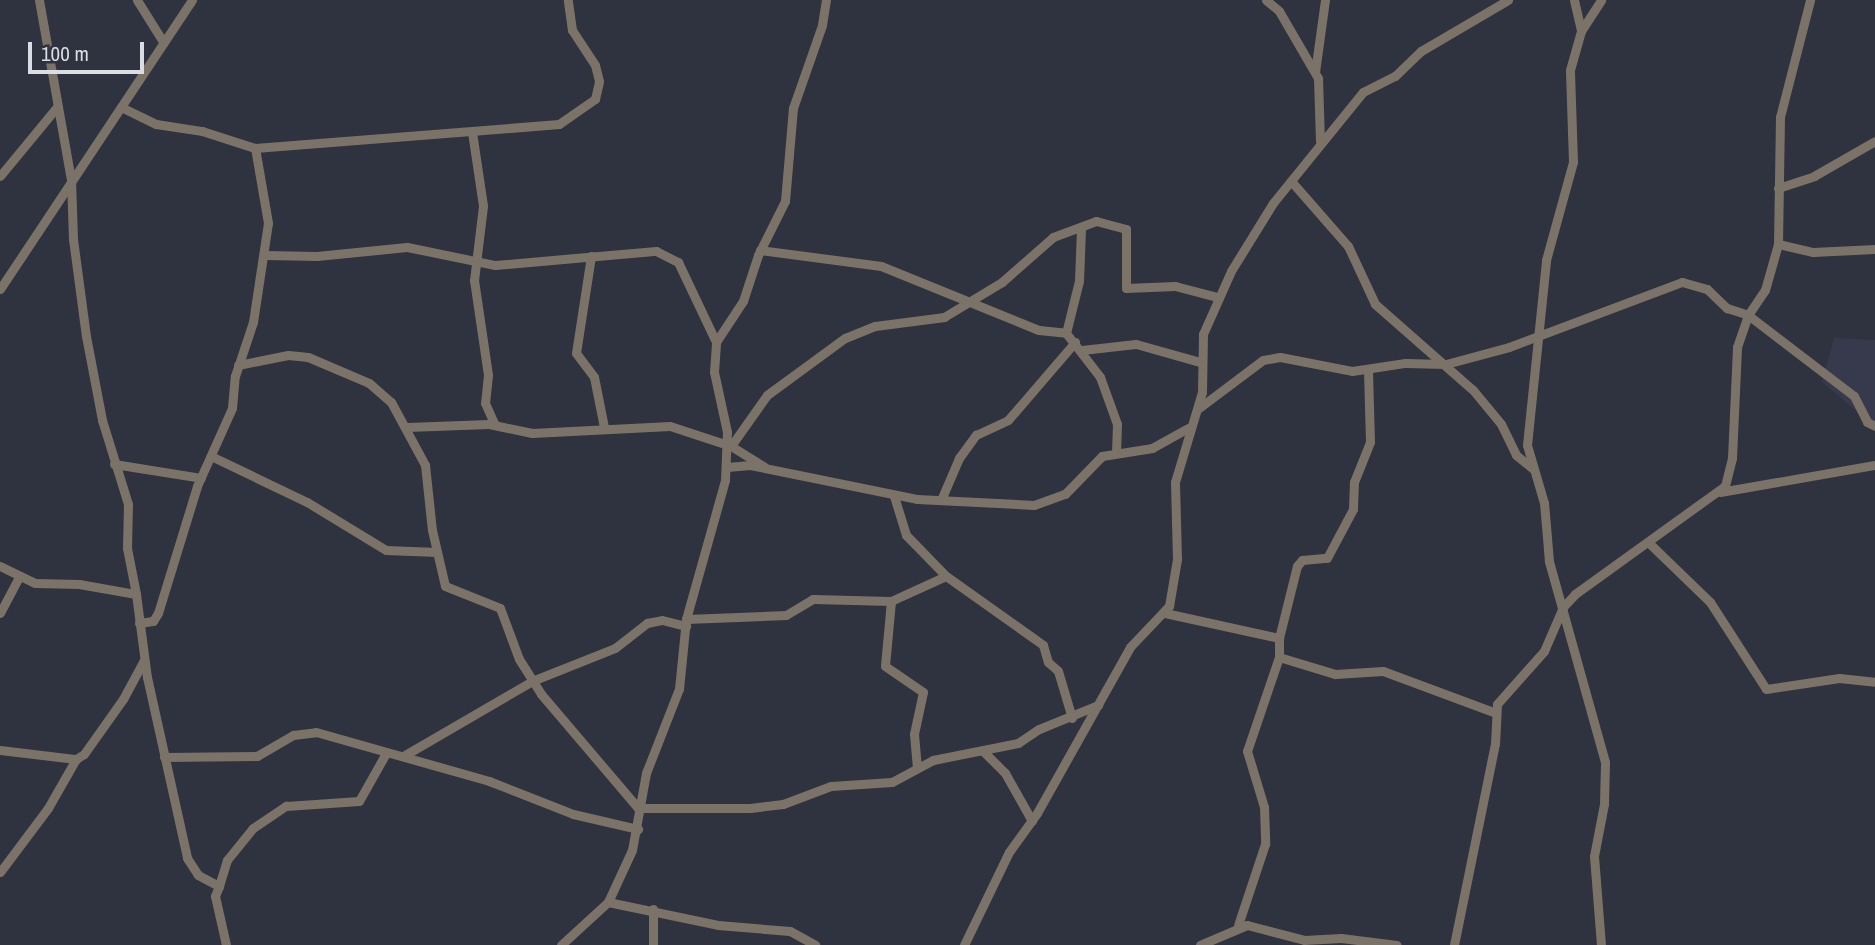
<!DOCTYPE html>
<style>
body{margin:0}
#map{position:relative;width:1875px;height:945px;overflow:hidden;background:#2f323f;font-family:"Archivo Narrow",sans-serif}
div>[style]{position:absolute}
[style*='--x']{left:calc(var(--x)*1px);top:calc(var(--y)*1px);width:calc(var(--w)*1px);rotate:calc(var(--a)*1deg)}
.built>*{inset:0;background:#373a4d}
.street>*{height:9px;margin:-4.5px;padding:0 4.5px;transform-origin:4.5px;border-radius:4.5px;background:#7b7368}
span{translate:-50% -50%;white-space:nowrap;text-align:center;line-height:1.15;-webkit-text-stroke:7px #2f323f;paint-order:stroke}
.scale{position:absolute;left:28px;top:42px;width:116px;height:32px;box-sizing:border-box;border:4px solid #dbdde5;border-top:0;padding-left:9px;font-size:21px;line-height:24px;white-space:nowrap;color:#dbdde5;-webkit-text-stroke:5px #2f323f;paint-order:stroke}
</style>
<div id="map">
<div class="built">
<div style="clip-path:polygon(1834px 338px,1875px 340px,1875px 427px,1822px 382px)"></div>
</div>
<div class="street">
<div style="--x:39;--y:0;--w:182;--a:79.9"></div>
<div style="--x:71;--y:179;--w:60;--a:88.1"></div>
<div style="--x:73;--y:239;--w:98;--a:82.4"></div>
<div style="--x:86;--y:336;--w:86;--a:79.2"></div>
<div style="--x:102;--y:420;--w:88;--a:72.8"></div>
<div style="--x:128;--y:504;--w:44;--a:91.3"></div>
<div style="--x:127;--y:548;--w:47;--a:78.9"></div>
<div style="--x:137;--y:0;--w:47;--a:58"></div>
<div style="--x:1266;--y:0;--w:17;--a:40"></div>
<div style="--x:1279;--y:11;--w:78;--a:59.8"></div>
<div style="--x:1318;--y:78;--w:63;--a:88.2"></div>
<div style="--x:1574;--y:0;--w:32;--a:77"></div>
<div style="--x:1315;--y:72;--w:73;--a:-82.1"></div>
<div style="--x:121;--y:107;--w:39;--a:26"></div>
<div style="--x:156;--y:124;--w:47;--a:8.7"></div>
<div style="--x:202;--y:131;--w:56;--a:17.8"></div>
<div style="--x:255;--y:148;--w:305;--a:-4.5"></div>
<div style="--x:559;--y:124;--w:44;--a:-34.8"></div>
<div style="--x:595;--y:99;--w:18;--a:-77"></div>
<div style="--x:599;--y:81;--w:16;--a:-104"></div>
<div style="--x:595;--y:65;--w:42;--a:-123.3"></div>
<div style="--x:572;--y:30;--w:30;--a:-98"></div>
<div style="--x:472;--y:132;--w:75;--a:81.5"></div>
<div style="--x:483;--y:206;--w:75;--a:96.9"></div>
<div style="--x:474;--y:280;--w:96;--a:81.6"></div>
<div style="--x:488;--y:375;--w:28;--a:96"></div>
<div style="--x:485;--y:403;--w:24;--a:66"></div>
<div style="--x:0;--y:176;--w:88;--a:-50.5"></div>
<div style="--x:1291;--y:181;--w:86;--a:48.8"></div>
<div style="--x:1348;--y:246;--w:64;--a:65"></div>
<div style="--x:1375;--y:304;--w:130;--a:41.3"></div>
<div style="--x:1473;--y:390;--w:44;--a:50.5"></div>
<div style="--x:1501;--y:424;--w:34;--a:64"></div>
<div style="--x:1516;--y:455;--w:21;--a:39"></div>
<div style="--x:1778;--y:188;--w:38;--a:-18"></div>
<div style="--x:1814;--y:176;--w:70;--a:-29.8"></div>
<div style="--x:1778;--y:244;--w:36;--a:13"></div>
<div style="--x:1813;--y:252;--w:62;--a:-2.8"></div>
<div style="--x:760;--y:250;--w:122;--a:7.5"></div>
<div style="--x:881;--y:266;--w:170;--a:22.1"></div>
<div style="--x:1039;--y:330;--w:27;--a:6"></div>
<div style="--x:1066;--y:333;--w:56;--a:52.3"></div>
<div style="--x:1100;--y:377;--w:50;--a:70.1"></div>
<div style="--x:1117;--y:424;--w:27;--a:92"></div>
<div style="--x:265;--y:255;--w:52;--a:1.1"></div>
<div style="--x:317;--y:256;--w:90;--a:-5.7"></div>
<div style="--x:407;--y:247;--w:90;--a:11.6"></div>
<div style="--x:495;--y:265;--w:162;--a:-5"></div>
<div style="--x:656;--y:251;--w:25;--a:27"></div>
<div style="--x:678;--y:262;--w:89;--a:64.6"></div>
<div style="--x:591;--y:256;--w:98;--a:98.8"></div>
<div style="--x:576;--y:353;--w:30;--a:53"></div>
<div style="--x:594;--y:377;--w:51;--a:78.7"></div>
<div style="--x:0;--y:289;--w:347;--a:-56.4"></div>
<div style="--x:1066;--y:333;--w:54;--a:-76"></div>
<div style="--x:1079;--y:281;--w:52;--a:-87.8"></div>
<div style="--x:1082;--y:350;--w:54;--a:-6.3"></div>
<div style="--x:1136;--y:344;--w:66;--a:15.7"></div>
<div style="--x:238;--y:365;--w:51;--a:-11.3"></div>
<div style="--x:288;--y:355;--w:20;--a:6"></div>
<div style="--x:308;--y:357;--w:66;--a:23.1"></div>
<div style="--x:369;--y:383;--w:29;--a:41"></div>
<div style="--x:391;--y:402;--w:72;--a:61.6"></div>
<div style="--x:425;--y:465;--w:65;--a:83.9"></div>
<div style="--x:432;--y:530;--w:57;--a:76.9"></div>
<div style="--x:445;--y:586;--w:59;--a:21.8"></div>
<div style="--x:500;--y:608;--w:54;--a:69.6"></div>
<div style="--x:519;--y:659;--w:41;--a:57.8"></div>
<div style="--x:541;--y:694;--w:150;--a:49.6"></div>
<div style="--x:638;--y:808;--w:112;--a:0"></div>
<div style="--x:750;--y:808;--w:33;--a:-7"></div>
<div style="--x:783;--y:804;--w:51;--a:-20.6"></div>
<div style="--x:831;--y:786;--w:61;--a:-3.8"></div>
<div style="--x:892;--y:782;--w:47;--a:-28.2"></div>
<div style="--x:933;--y:760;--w:87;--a:-11.3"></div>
<div style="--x:1018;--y:743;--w:25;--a:-34"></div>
<div style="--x:1039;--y:729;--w:64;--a:-22.1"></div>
<div style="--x:1199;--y:408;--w:80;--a:-36.9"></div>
<div style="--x:1263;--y:360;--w:17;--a:-10"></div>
<div style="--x:1280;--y:357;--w:73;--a:11"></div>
<div style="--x:1352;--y:371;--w:54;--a:-8.6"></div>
<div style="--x:1405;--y:363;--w:41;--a:1.4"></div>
<div style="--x:1446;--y:364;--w:65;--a:-15.1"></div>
<div style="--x:1509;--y:347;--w:185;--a:-20.6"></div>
<div style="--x:1682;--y:282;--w:26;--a:16"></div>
<div style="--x:1707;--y:289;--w:28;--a:44"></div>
<div style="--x:1727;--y:308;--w:22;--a:18"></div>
<div style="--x:1748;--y:315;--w:133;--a:37.4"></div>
<div style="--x:1854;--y:396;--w:29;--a:63"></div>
<div style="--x:1867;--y:422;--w:9;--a:27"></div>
<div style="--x:407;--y:427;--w:82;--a:-2.1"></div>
<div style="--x:489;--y:424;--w:44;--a:11.8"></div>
<div style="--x:532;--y:433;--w:138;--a:-2.9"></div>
<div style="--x:670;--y:426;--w:64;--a:18.2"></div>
<div style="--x:731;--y:446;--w:39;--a:32"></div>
<div style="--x:731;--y:446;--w:62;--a:-54.8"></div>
<div style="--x:767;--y:395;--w:97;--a:-36.2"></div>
<div style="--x:845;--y:338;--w:32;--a:-22"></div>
<div style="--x:875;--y:326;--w:70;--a:-7.4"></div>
<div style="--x:944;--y:317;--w:68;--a:-31.1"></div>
<div style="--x:1002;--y:282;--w:68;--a:-41.4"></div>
<div style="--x:1053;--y:237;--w:46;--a:-20.4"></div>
<div style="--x:1096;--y:221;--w:31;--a:15"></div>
<div style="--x:1126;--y:229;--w:59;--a:90"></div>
<div style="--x:1126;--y:288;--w:49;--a:-2.3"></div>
<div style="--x:1175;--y:286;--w:43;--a:14.7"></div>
<div style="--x:213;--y:457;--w:104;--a:25.6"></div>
<div style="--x:307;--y:502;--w:92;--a:31.3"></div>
<div style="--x:386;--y:550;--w:51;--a:2.2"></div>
<div style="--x:114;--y:464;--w:88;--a:9.1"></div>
<div style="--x:727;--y:467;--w:23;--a:-5"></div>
<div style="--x:750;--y:465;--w:170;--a:11.5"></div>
<div style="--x:917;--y:499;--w:117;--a:2.9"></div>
<div style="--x:1034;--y:505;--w:33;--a:-20"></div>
<div style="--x:1065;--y:494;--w:53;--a:-45.8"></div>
<div style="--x:1102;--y:456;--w:51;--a:-9.1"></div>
<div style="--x:1152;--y:448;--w:41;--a:-29.1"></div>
<div style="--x:1720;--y:492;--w:157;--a:-9.9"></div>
<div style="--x:894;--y:496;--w:41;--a:72.9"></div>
<div style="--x:906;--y:535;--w:57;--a:45.7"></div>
<div style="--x:946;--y:576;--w:119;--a:35.4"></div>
<div style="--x:1043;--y:645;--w:18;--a:74"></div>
<div style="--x:1048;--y:662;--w:13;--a:42"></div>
<div style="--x:1058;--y:671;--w:49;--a:73.4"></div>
<div style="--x:941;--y:500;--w:46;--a:-66.8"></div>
<div style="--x:959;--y:458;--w:29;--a:-54"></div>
<div style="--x:976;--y:435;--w:35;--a:-25"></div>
<div style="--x:1008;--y:420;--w:103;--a:-49.3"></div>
<div style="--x:1650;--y:544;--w:83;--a:44"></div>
<div style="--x:1710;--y:602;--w:103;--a:57.2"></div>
<div style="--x:1766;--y:689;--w:74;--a:-8.6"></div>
<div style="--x:1839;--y:678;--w:36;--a:6"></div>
<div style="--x:0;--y:566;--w:39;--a:26"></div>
<div style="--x:35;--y:583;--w:44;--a:1.3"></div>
<div style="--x:79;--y:584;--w:58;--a:10"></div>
<div style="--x:136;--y:594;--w:84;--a:82.5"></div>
<div style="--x:147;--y:677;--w:185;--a:77.5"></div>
<div style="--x:187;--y:858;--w:20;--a:57"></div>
<div style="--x:198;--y:875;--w:24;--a:28"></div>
<div style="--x:219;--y:886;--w:11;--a:112"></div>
<div style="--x:215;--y:896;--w:50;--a:77.3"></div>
<div style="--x:891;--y:601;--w:65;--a:95.3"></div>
<div style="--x:885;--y:666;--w:46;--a:34.4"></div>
<div style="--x:923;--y:692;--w:43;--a:102.1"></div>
<div style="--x:914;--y:734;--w:33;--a:85"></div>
<div style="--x:0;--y:613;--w:41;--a:-62.2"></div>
<div style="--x:1165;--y:613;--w:117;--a:12.4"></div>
<div style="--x:1279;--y:638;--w:19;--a:90"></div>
<div style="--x:1279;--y:657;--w:99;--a:108.8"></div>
<div style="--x:1247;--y:751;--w:59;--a:73.1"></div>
<div style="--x:1264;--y:807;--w:37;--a:88"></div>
<div style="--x:1265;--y:844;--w:85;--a:108.4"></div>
<div style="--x:686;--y:619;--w:100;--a:-2.3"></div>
<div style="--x:786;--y:615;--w:31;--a:-31"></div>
<div style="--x:813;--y:599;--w:78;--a:1.5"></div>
<div style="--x:891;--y:601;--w:60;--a:-24.4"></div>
<div style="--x:139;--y:623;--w:14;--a:-8"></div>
<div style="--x:153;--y:621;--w:9;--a:-58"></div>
<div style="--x:158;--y:613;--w:133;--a:-72.9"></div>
<div style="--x:197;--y:486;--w:85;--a:-65.8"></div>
<div style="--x:232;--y:408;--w:32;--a:-85"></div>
<div style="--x:235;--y:376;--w:57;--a:-71.6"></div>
<div style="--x:253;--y:322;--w:100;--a:-81.4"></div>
<div style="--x:268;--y:223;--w:76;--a:-99.8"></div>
<div style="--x:1279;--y:638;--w:74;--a:-76"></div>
<div style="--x:1297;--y:566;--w:8;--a:-50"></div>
<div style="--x:1302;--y:560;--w:25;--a:-5"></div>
<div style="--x:1327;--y:558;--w:55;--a:-62"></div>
<div style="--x:1353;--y:509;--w:27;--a:-88"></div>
<div style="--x:1354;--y:482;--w:43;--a:-68.2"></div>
<div style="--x:1370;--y:442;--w:73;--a:-91.6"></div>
<div style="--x:1279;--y:657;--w:59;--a:16.9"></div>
<div style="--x:1335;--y:674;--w:48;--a:-3.6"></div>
<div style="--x:1383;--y:671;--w:117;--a:20.4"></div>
<div style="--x:0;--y:750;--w:77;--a:6.8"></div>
<div style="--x:76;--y:759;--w:9;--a:-32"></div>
<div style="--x:84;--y:754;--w:67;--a:-54.7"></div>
<div style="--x:123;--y:699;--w:44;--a:-61.7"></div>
<div style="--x:983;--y:751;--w:31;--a:45"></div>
<div style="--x:1005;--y:773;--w:55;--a:60.6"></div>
<div style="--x:405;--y:755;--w:147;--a:-30.2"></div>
<div style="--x:532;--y:681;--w:89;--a:-21.7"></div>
<div style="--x:615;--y:648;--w:41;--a:-38"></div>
<div style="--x:647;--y:623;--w:15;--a:-11"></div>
<div style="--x:662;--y:620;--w:25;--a:14"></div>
<div style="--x:164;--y:757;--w:93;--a:-0.6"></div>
<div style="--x:257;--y:756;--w:42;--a:-30.3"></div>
<div style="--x:293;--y:735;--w:23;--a:-7"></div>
<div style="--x:316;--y:732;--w:180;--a:15.8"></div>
<div style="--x:489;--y:781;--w:90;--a:21.4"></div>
<div style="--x:573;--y:814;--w:67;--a:13"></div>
<div style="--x:0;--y:872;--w:80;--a:-53.1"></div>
<div style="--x:48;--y:808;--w:56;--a:-60.3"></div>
<div style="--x:219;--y:886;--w:27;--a:-73"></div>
<div style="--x:227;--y:860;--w:41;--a:-50.9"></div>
<div style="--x:253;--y:828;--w:40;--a:-34"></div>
<div style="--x:286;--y:806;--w:73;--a:-3.9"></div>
<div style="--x:359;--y:801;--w:55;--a:-60.6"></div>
<div style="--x:608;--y:902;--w:112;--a:11.8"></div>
<div style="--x:718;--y:925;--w:72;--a:4.8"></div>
<div style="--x:790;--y:931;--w:29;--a:29"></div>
<div style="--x:561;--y:945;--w:64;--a:-42.5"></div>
<div style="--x:608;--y:902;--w:57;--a:-65.2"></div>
<div style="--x:632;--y:850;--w:78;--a:-79.7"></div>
<div style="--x:646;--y:773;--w:90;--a:-68.6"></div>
<div style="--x:679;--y:689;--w:70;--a:-84.3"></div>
<div style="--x:686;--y:619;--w:144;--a:-74.3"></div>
<div style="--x:725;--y:480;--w:48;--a:-87.6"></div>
<div style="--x:727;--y:432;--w:61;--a:-102.2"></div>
<div style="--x:714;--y:372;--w:30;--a:-86"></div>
<div style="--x:716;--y:342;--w:49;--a:-56.6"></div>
<div style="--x:743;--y:301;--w:48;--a:-71.9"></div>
<div style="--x:758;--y:255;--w:60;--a:-63.4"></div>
<div style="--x:785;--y:201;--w:93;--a:-85.1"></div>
<div style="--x:793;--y:108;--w:88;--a:-70.7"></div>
<div style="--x:822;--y:25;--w:25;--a:-81"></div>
<div style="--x:653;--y:945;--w:36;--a:-90"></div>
<div style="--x:964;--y:945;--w:103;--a:-64.2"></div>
<div style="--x:1009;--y:852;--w:48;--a:-54.3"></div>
<div style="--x:1037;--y:813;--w:190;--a:-60.7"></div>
<div style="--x:1130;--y:647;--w:57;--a:-46.4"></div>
<div style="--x:1169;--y:606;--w:48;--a:-80.3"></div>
<div style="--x:1177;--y:559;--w:77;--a:-91.5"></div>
<div style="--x:1175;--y:482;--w:94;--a:-73.3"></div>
<div style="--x:1202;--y:392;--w:58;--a:-89"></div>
<div style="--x:1203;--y:334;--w:69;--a:-66"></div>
<div style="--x:1231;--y:271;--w:80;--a:-58.3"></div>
<div style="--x:1273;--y:203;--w:143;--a:-51"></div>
<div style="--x:1363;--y:92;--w:36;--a:-27"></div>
<div style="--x:1395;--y:76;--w:36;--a:-44"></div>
<div style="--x:1421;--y:51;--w:101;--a:-30.4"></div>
<div style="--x:1200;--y:945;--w:51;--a:-23.1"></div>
<div style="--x:1247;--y:925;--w:59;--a:14.7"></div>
<div style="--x:1304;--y:940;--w:37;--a:-3"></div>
<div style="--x:1341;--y:938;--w:56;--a:7.1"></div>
<div style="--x:1454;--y:945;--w:205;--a:-78.5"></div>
<div style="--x:1495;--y:744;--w:40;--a:-87.1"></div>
<div style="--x:1497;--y:704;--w:71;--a:-48.4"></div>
<div style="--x:1544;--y:651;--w:48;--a:-66.6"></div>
<div style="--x:1563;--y:607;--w:18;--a:-47"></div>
<div style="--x:1575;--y:594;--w:185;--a:-35.8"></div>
<div style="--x:1725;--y:486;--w:29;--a:-76"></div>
<div style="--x:1732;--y:458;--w:111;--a:-87.4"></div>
<div style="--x:1737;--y:347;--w:34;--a:-71"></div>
<div style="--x:1748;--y:315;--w:30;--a:-56"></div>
<div style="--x:1765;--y:290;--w:48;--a:-74.2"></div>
<div style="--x:1778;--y:244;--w:127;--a:-89.1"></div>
<div style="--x:1780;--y:117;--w:121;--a:-75.6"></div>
<div style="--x:1601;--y:945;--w:89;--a:-94.5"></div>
<div style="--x:1594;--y:856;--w:53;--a:-79.1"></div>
<div style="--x:1604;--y:804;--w:42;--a:-88.6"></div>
<div style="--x:1605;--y:762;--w:209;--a:-105.6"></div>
<div style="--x:1549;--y:561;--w:58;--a:-94.9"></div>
<div style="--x:1544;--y:503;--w:60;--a:-106.3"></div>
<div style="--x:1527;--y:445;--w:186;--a:-84.1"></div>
<div style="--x:1546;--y:260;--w:102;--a:-74.6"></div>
<div style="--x:1573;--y:162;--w:92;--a:-91.9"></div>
<div style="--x:1570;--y:70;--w:41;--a:-74.2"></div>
<div style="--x:1581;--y:31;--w:37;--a:-57"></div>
</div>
<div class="scale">100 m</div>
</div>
